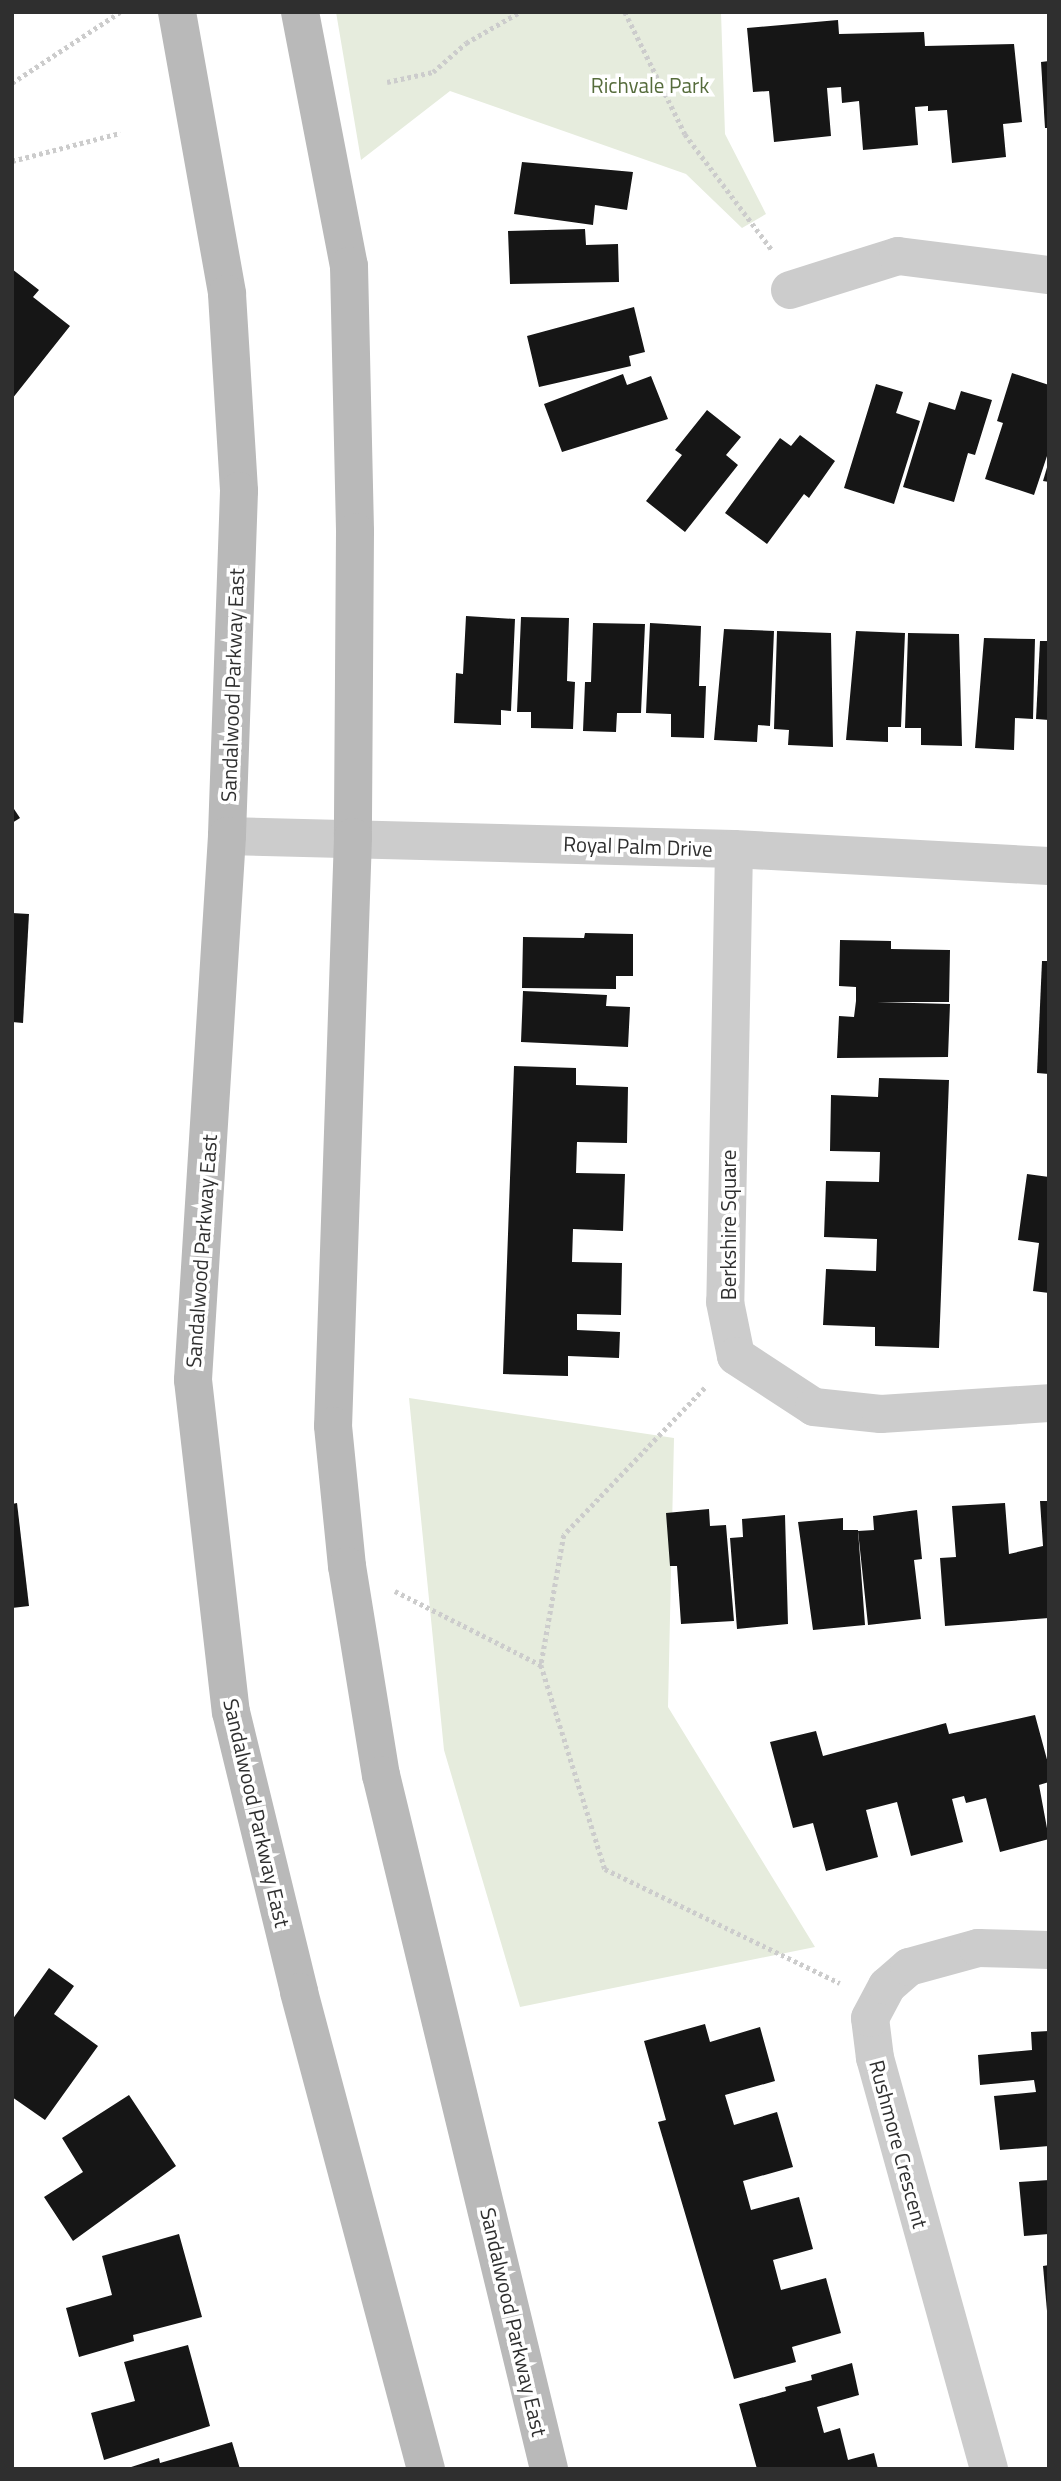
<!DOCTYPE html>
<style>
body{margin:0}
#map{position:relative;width:1061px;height:2481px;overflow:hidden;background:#fff;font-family:"Titillium Web",sans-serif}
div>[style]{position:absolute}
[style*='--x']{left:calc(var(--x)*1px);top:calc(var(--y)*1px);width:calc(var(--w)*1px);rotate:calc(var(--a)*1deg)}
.green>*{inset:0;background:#e6ecdd}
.building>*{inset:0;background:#161616}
.path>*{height:4.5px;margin-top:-2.25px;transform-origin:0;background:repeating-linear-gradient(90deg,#ccc 0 3.5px,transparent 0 7px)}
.street>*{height:38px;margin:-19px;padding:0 19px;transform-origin:19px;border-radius:19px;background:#ccc}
.secondary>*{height:38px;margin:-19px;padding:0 19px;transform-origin:19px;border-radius:19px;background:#b9b9b9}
span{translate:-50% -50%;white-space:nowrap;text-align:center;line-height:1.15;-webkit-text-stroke:7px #fff;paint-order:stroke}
.park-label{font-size:21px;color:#566c3c}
.street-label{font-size:21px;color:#2f2f2f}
.frame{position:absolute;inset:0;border:14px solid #2f2f2f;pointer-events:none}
</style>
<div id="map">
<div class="green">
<div style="clip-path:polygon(336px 12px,721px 12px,725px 134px,766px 214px,742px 228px,686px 174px,450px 91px,361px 160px)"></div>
<div style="clip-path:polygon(409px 1398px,674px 1438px,668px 1707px,815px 1947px,520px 2007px,444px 1750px)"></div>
</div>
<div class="building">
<div style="clip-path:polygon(838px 20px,839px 34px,924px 32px,925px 46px,1014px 44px,1022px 122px,1003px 124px,1006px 157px,952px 163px,947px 110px,928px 111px,928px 106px,915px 107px,918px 145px,863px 150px,859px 101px,842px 103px,841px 87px,827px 88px,831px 136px,774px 142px,769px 91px,753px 92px,747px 28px)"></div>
<div style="clip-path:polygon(1049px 61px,1049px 128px,1045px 128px,1041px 62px)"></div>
<div style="clip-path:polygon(522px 162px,633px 172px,627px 210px,595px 205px,593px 225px,514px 214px)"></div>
<div style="clip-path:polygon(585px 229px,586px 245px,618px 244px,619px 282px,510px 284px,508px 231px)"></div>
<div style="clip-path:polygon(12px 269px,39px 290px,33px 297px,70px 326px,12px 399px)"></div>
<div style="clip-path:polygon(634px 307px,645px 352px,629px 356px,631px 366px,539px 387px,527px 336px)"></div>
<div style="clip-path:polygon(1012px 373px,1049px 385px,1049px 450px,1034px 495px,985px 479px,1003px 423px,997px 421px)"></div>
<div style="clip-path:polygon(623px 374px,627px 385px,651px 376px,668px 419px,562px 452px,544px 404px)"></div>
<div style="clip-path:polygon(876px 384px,903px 392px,896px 413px,920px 421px,894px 504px,844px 488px)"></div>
<div style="clip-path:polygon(961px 391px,992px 400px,975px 455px,968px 453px,954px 502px,903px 487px,929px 402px,955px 410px)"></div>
<div style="clip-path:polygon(707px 410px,741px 437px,726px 455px,738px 465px,685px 532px,646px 501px,682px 455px,675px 450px)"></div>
<div style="clip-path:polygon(800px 435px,835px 461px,809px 498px,804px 494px,767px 544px,725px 513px,780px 438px,791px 446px)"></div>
<div style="clip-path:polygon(1048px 464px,1049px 464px,1049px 482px,1043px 481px)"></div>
<div style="clip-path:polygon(466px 616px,515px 619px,511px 711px,501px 710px,501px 725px,454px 723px,456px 673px,463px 674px)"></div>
<div style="clip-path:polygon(521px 617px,569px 618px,567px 681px,575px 682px,573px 729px,531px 728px,531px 712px,517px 712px)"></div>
<div style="clip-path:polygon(593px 623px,645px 624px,641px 713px,617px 713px,616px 732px,583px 731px,585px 682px,591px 682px)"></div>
<div style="clip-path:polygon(650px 623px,701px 626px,699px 686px,706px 686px,704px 738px,671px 737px,671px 714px,646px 713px)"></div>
<div style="clip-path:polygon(724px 629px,774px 631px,770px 726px,758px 725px,757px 742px,714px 740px)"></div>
<div style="clip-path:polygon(777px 631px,831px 633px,833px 747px,788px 745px,789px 730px,774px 729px)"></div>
<div style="clip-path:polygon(856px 631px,905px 633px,901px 727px,888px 727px,888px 742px,846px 740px)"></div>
<div style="clip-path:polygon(908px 633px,959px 634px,962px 746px,921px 745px,921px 728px,905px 728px)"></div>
<div style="clip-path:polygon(984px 638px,1035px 639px,1033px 719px,1015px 718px,1014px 750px,975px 748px)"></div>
<div style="clip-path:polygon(1040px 641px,1049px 641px,1049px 720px,1036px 719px)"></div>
<div style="clip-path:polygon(12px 806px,20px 818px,12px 823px)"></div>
<div style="clip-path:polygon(12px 913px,29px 914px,23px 1023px,12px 1022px)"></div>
<div style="clip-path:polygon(585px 933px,633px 934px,633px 976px,616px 976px,616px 989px,522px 988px,523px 937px,584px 938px)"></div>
<div style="clip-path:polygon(840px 940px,891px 941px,891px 949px,950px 950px,949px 1002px,877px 1002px,950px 1004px,948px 1057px,837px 1058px,839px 1016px,854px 1017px,856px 1001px,856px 987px,839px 986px)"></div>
<div style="clip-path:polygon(1042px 961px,1049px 961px,1049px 1074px,1037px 1073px)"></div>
<div style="clip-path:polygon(523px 991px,607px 995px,606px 1006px,630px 1007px,628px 1047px,521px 1042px)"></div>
<div style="clip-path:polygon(514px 1066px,576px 1068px,576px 1085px,628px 1087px,627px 1143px,577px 1142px,576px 1173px,625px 1174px,623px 1231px,573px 1229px,572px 1262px,622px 1263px,621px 1315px,577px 1314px,577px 1330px,620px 1332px,619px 1358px,568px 1356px,568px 1376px,503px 1374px)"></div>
<div style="clip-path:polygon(879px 1078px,949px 1080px,939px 1348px,875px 1346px,875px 1327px,823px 1325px,826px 1269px,876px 1271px,877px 1239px,824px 1237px,826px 1181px,879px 1182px,880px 1152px,830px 1151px,831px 1095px,878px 1097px)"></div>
<div style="clip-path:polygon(1027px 1174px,1049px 1177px,1049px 1293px,1033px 1291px,1039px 1243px,1018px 1240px)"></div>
<div style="clip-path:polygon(1040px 1501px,1049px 1501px,1049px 1618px,945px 1626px,940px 1558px,956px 1557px,952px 1506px,1005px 1503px,1009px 1554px,1043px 1546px)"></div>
<div style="clip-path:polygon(17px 1503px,29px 1606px,12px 1608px,12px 1504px)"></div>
<div style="clip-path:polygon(709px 1509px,710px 1526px,726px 1525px,734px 1621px,681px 1624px,677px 1566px,670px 1566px,666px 1513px)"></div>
<div style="clip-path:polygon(917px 1510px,922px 1559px,914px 1560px,921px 1619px,868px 1625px,858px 1531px,874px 1530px,873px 1516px)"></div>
<div style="clip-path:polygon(785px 1515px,788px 1624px,737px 1629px,730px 1538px,743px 1537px,742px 1519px)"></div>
<div style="clip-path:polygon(843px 1518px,843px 1530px,858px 1530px,865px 1625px,813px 1630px,798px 1522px)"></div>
<div style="clip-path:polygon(1035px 1715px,1049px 1767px,1049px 1782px,1039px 1785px,1049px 1839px,1000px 1852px,986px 1798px,966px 1803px,964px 1796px,952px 1799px,963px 1842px,911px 1856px,897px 1802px,866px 1810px,878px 1857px,826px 1871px,813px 1823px,793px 1828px,770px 1742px,816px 1731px,823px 1756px,946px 1723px,949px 1734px)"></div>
<div style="clip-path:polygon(49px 1968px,74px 1986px,54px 2014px,98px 2046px,45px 2120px,12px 2097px,12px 2020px)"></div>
<div style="clip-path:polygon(705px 2024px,710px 2042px,760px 2027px,775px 2081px,725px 2095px,734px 2125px,777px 2112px,793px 2167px,743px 2181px,751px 2210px,799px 2197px,813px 2249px,773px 2260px,781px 2290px,826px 2278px,841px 2333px,792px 2347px,796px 2362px,734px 2379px,658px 2122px,666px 2120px,644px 2041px)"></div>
<div style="clip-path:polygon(1049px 2031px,1049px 2146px,1000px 2150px,994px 2096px,1036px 2092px,1034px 2080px,980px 2085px,978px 2055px,1032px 2050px,1031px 2032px)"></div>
<div style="clip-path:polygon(129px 2095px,176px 2166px,73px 2241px,44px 2197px,83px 2172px,62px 2138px)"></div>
<div style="clip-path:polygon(1049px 2180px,1049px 2234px,1024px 2236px,1019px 2182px)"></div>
<div style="clip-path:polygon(179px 2234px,202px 2317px,133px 2335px,134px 2341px,79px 2357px,66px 2308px,112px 2295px,102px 2256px)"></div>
<div style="clip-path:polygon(1049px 2265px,1049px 2311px,1047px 2311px,1043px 2266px)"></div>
<div style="clip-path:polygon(188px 2345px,210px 2426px,104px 2460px,91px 2413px,135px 2401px,124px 2362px)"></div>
<div style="clip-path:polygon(852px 2363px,859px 2395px,817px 2407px,824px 2433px,840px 2428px,848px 2460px,874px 2453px,878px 2469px,757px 2469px,739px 2404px,786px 2391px,785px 2387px,812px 2380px,811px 2375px)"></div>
<div style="clip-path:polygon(232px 2442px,240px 2469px,125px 2469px,159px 2458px,160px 2463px)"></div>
</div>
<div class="path">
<div style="--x:625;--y:12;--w:136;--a:63.8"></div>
<div style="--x:685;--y:134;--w:146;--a:53.1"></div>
<div style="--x:387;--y:82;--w:47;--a:-12.3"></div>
<div style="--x:433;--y:72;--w:44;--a:-41.3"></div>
<div style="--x:466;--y:43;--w:62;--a:-29.9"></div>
<div style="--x:12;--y:83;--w:129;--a:-33.3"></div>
<div style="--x:12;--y:161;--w:112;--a:-14.5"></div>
<div style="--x:705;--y:1388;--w:204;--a:133.8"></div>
<div style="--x:564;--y:1535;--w:132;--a:100"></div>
<div style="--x:541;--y:1665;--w:214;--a:72.6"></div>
<div style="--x:605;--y:1869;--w:261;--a:25.9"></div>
<div style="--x:395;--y:1591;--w:164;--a:26.9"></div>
</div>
<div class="street">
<div style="--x:790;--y:290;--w:113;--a:-17.5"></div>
<div style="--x:898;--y:256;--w:152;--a:7.2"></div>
<div style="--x:227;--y:836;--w:507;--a:1.47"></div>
<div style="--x:734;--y:849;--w:315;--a:3.1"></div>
<div style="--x:734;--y:849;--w:453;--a:91.1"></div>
<div style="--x:725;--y:1302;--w:55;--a:78.5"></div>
<div style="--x:736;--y:1356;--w:93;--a:33.2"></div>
<div style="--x:814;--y:1407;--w:67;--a:6"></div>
<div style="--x:881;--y:1414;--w:168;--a:-3.7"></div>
<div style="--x:989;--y:2469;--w:427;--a:-105.5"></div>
<div style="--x:875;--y:2058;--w:40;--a:-97.1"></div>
<div style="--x:870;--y:2018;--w:36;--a:-62"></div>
<div style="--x:887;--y:1986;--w:29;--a:-41"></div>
<div style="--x:909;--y:1967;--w:72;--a:-15.4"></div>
<div style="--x:978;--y:1948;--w:71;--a:1.6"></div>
</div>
<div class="secondary">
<div style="--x:177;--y:12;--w:286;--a:79.9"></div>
<div style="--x:227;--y:294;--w:197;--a:86.5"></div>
<div style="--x:239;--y:491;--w:345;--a:92"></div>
<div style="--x:227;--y:836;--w:545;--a:93.58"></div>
<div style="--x:193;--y:1380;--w:334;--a:83.5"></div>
<div style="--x:231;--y:1712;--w:288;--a:76.3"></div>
<div style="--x:299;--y:1992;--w:494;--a:75.1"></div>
<div style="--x:300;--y:12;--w:259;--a:79.1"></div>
<div style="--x:349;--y:266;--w:266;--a:88.7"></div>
<div style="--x:355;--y:532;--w:305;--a:90.4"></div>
<div style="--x:353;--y:837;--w:589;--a:91.94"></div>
<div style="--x:333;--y:1426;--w:141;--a:84.3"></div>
<div style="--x:347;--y:1566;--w:212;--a:80.8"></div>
<div style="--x:381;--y:1775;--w:714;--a:76.39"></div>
</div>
<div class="park-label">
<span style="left:650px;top:85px">Richvale Park</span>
</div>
<div class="street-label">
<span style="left:232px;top:685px;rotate:-88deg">Sandalwood Parkway East</span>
<span style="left:638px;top:846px;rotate:2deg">Royal Palm Drive</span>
<span style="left:728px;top:1225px;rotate:-90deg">Berkshire Square</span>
<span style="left:201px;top:1251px;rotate:-86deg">Sandalwood Parkway East</span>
<span style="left:257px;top:1813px;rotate:77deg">Sandalwood Parkway East</span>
<span style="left:899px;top:2144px;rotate:75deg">Rushmore Crescent</span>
<span style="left:514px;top:2322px;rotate:77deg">Sandalwood Parkway East</span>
</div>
<div class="frame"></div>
</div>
